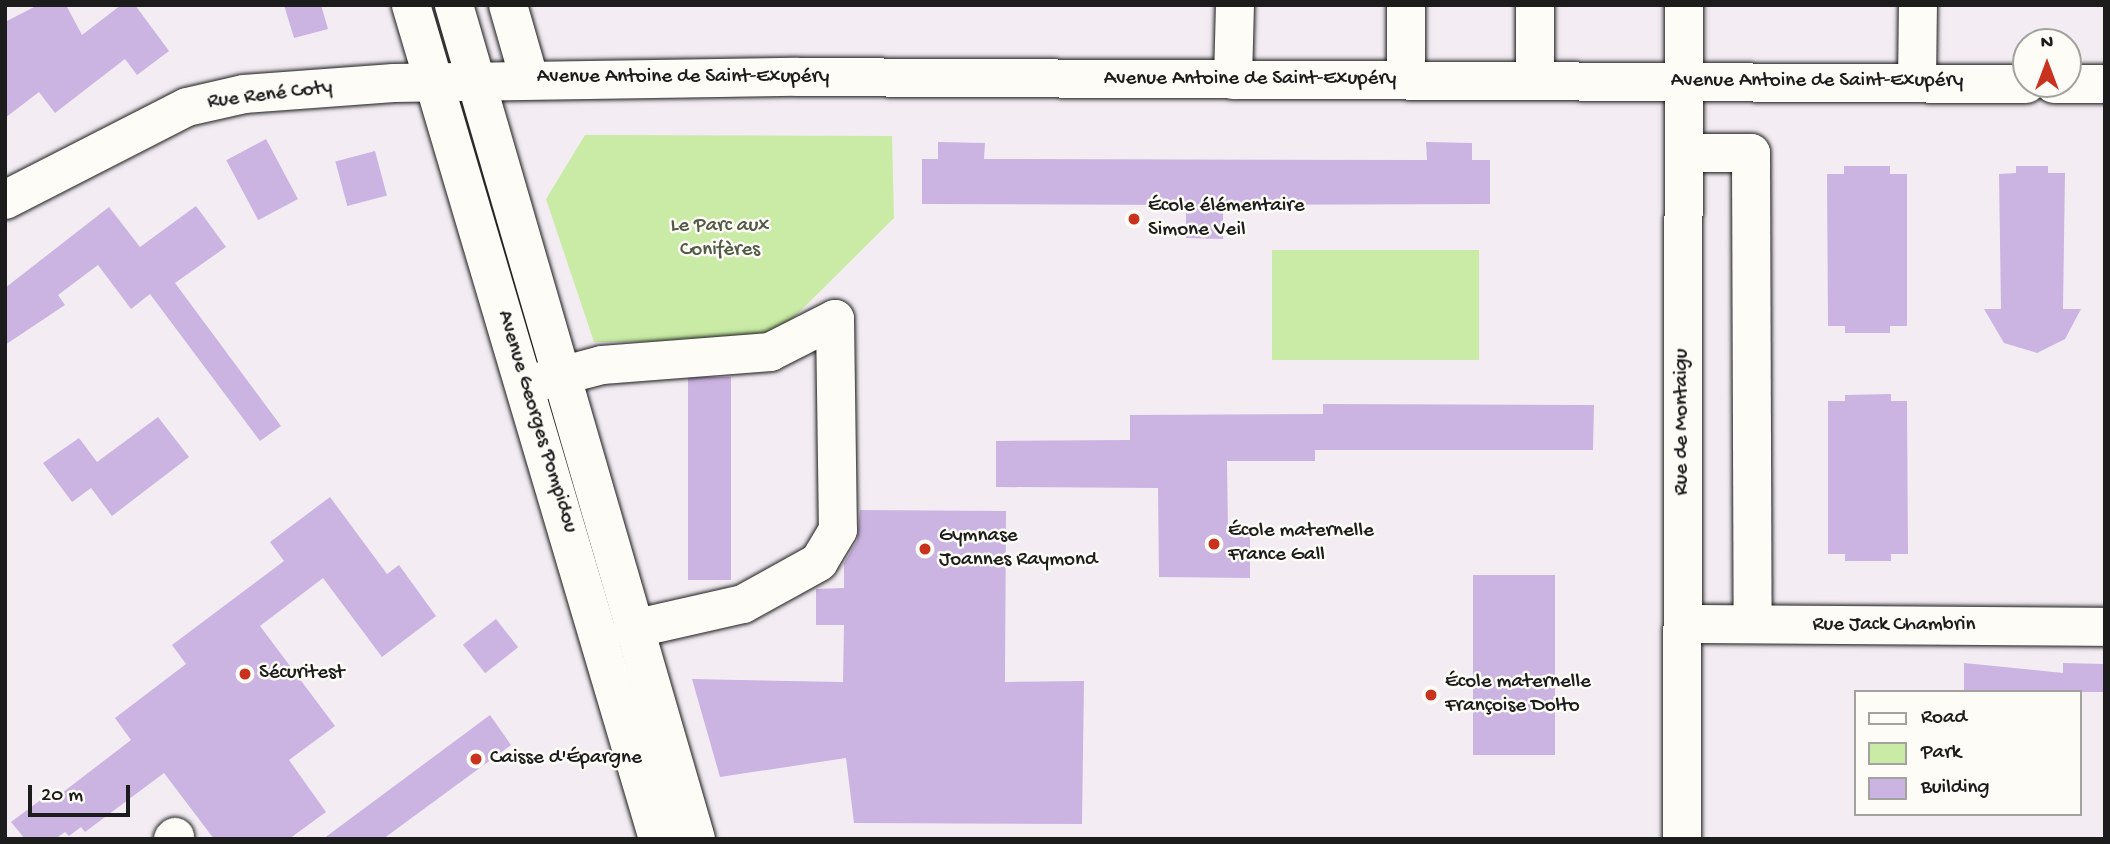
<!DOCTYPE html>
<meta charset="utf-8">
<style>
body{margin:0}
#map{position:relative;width:2110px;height:844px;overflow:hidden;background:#f3edf3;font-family:"Gochi Hand",sans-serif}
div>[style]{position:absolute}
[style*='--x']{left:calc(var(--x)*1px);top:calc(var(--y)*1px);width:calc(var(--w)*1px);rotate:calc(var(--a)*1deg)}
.green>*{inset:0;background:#c9eba5;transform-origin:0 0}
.building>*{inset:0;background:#cbb3e2;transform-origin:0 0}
.roads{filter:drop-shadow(0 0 2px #1c1c1c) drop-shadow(0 0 2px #1c1c1c)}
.minor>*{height:38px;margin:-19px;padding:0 19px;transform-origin:19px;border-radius:19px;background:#fdfcf7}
.major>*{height:38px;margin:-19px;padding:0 19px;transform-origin:19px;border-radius:19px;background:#fdfcf7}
.dots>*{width:19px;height:19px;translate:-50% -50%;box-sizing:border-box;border:4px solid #fdfcf7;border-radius:50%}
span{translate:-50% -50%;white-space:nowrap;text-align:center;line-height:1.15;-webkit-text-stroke:5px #fdfcf7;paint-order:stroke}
.street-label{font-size:21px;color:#1c1c1c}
.poi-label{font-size:21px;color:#1c1c1c}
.left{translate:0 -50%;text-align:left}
.park-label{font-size:21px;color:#505a45}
.frame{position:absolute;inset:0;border:7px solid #1c1c1c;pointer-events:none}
.legend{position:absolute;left:1854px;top:690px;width:228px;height:126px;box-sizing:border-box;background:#fdfcf7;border:2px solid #a3a29f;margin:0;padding:9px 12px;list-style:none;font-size:21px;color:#1c1c1c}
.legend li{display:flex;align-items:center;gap:14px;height:35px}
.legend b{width:35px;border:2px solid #a3a29f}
.north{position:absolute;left:2012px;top:28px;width:70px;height:70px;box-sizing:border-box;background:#fdfcf7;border:2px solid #a3a29f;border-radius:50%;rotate:0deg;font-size:19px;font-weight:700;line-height:28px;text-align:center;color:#1c1c1c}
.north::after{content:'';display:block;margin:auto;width:24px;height:32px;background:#c8321e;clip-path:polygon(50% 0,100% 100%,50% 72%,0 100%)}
.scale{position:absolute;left:28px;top:785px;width:102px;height:32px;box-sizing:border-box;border:4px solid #1c1c1c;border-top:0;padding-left:9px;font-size:21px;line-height:24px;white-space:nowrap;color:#1c1c1c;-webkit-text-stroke:5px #fdfcf7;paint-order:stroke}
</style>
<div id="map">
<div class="green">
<div style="clip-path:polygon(585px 135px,892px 136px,894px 218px,770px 341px,594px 342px,546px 199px)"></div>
<div style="left:1272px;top:250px;width:207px;height:110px"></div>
</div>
<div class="building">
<div style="clip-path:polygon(38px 5px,66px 5px,82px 35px,121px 5px,135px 5px,169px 51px,137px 75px,125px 59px,55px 113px,39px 92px,5px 118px,5px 22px)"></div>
<div style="clip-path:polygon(284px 5px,321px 5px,328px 29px,294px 38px)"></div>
<div style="left:266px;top:139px;width:68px;height:45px;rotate:62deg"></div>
<div style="clip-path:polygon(938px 142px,985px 143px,984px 159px,1427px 160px,1426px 142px,1472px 143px,1472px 160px,1490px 160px,1490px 204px,1223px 205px,1223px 239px,1186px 238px,1186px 205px,922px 204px,922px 159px,938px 159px)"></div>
<div style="left:375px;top:151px;width:46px;height:41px;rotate:75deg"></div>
<div style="clip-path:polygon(1844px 166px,1890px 166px,1890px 174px,1907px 174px,1907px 326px,1890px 326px,1890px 333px,1845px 333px,1845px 326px,1828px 326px,1827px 174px,1844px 174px)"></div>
<div style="clip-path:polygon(2016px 166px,2048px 166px,2048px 173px,2065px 173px,2063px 309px,2081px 309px,2065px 339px,2037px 353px,2004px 343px,1984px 309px,2001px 309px,1999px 174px,2016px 173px)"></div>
<div style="clip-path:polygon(196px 206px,226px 247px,175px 283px,281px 426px,260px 441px,150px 294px,131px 309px,98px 265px,58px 295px,65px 305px,5px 345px,5px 288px,109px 207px,140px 247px)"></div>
<div style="left:731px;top:377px;width:203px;height:43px;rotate:90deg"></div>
<div style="clip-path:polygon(1891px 394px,1891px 401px,1907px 401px,1908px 554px,1891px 554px,1891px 561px,1845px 561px,1845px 554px,1828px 554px,1828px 401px,1845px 401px,1845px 395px)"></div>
<div style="clip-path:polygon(1323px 404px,1594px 405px,1593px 450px,1315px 450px,1315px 461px,1227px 461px,1228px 531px,1250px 532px,1250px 578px,1159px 577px,1158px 488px,996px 487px,996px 441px,1130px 440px,1130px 415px,1323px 414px)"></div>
<div style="clip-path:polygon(158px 417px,189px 457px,112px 516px,91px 488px,72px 502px,43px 463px,79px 438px,97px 462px)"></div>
<div style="clip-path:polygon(330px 497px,387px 574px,399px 565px,436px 616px,382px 657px,323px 578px,260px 626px,335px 726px,289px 760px,326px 812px,289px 839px,214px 839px,164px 773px,85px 832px,81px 827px,69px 836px,65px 832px,55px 839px,25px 839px,11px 822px,54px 790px,58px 796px,131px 740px,115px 718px,186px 664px,172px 645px,284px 561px,270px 542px)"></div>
<div style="clip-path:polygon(860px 510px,1006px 511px,1005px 682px,1084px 681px,1082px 824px,854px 823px,846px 758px,720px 777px,692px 679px,843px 682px,844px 625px,816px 625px,816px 589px,844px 588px,844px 563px,857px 541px)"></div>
<div style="left:1473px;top:575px;width:82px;height:180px"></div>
<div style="left:496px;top:619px;width:36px;height:42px;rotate:52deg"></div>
<div style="clip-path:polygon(1964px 663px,2063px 673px,2063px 663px,2105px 664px,2105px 692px,1964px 692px)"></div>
<div style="clip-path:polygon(490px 715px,511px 745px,383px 839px,323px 839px)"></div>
</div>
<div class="roads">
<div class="minor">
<div style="--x:508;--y:5;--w:76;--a:74"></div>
<div style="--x:1406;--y:5;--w:75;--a:90"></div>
<div style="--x:1535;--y:5;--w:75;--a:90"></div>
<div style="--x:1233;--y:80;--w:75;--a:-88.5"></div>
<div style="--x:1917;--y:83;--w:78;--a:-89.3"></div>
<div style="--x:2054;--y:84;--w:51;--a:0"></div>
<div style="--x:1684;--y:153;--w:67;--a:0"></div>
<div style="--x:1751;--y:153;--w:471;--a:89.8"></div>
<div style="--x:5;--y:200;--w:204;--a:-27.1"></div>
<div style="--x:187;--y:107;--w:58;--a:-12.8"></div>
<div style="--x:244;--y:94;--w:150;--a:-4.2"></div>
<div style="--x:394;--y:83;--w:403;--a:-0.9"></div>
<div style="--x:797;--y:77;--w:1229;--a:0.33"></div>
<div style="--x:530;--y:384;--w:74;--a:-14.8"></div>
<div style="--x:602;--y:365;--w:169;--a:-4.4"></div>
<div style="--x:770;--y:352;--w:73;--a:-26.9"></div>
<div style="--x:835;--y:319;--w:211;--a:89.2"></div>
<div style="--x:838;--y:530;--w:37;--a:121"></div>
<div style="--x:819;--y:562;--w:87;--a:151.1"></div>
<div style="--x:743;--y:604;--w:113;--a:167.2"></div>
<div style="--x:1683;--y:624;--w:422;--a:0.4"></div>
<div style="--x:173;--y:839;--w:3;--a:-45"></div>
<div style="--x:1682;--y:839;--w:834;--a:-89.86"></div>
</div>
<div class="major">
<div style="--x:411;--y:5;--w:870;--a:73.5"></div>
<div style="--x:454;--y:5;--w:868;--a:73.82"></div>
</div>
</div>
<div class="dots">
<div style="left:1134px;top:219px;background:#c8321e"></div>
<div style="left:1214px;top:544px;background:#c8321e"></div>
<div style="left:925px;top:549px;background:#c8321e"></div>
<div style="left:245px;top:674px;background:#c8321e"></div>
<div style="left:1431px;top:695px;background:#c8321e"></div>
<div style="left:476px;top:759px;background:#c8321e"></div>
</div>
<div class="street-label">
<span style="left:683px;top:78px">Avenue Antoine de Saint-Exupéry</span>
<span style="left:1250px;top:80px">Avenue Antoine de Saint-Exupéry</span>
<span style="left:1817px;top:82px">Avenue Antoine de Saint-Exupéry</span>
<span style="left:270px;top:96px;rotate:-7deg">Rue René Coty</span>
<span style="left:536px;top:422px;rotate:73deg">Avenue Georges Pompidou</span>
<span style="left:1683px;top:422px;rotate:-90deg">Rue de Montaigu</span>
<span style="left:1894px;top:626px">Rue Jack Chambrin</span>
</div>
<div class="poi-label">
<span class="left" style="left:1148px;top:219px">École élémentaire<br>Simone Veil</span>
<span class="left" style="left:1228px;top:544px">École maternelle<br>France Gall</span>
<span class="left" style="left:939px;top:549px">Gymnase<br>Joannes Raymond</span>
<span class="left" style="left:259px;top:674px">Sécuritest</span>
<span class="left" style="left:1445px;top:695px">École maternelle<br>Françoise Dolto</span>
<span class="left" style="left:490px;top:759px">Caisse d'Épargne</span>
</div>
<div class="park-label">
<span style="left:720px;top:239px">Le Parc aux<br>Conifères</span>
</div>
<div class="frame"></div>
<ul class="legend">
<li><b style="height:9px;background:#fdfcf7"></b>Road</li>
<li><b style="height:19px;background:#c9eba5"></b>Park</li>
<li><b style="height:19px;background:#cbb3e2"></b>Building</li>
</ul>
<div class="north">N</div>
<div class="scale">20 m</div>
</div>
